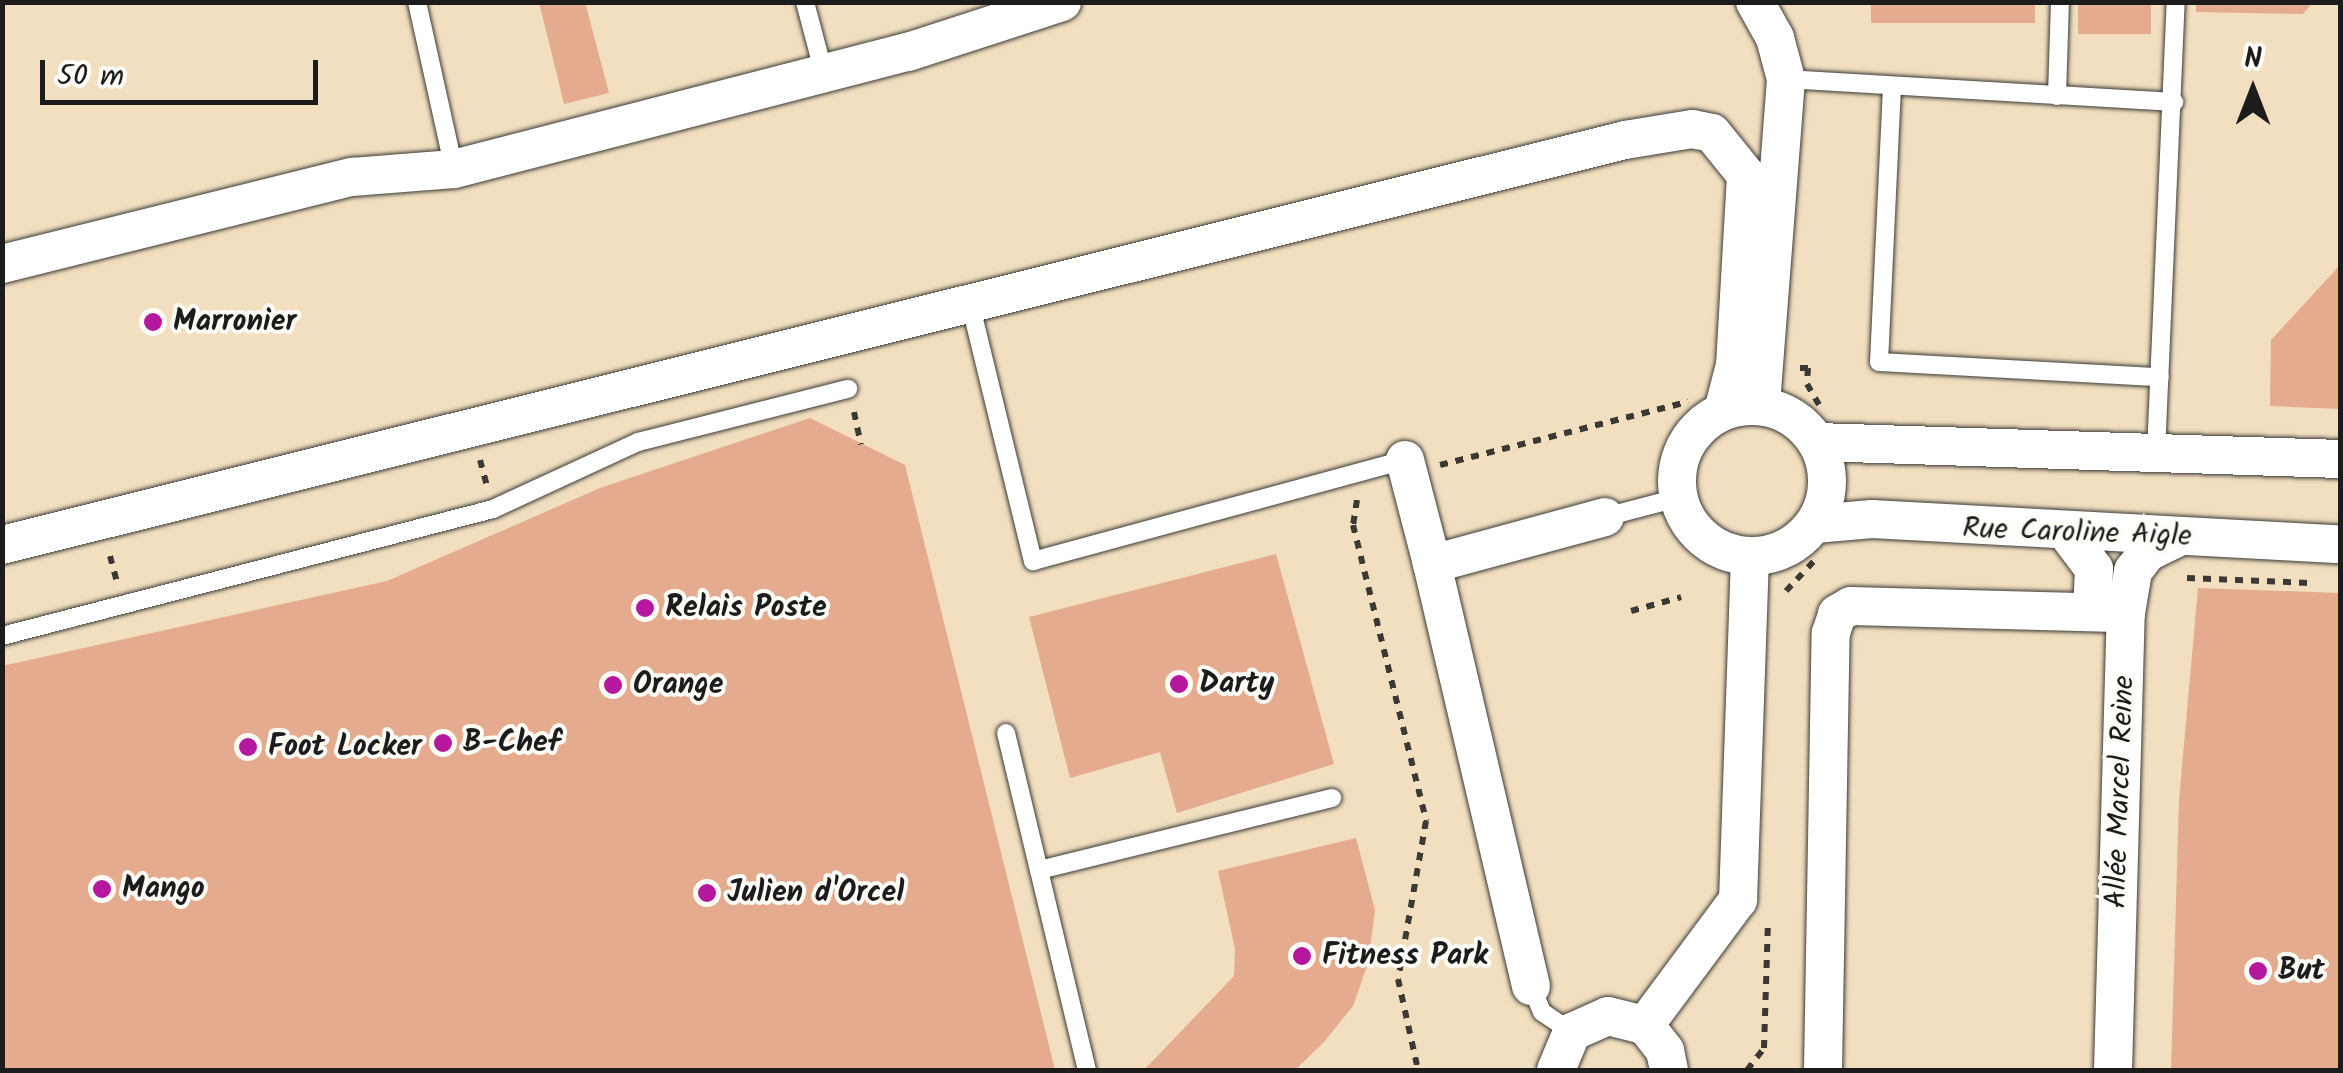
<!DOCTYPE html>
<meta charset="utf-8">
<style>
body{margin:0}
#map{position:relative;width:2343px;height:1073px;overflow:hidden;background:#f1dfc0;font-family:Kalam,sans-serif}
div>[style]{position:absolute}
[style*='--x']{left:calc(var(--x)*1px);top:calc(var(--y)*1px);width:calc(var(--w)*1px);rotate:calc(var(--a)*1deg)}
.building>*{inset:0;background:#e5ab8f;transform-origin:0 0}
.path>*{height:6px;margin-top:-3px;transform-origin:0;background:repeating-linear-gradient(90deg,#3c3935 0 8px,transparent 0 16px)}
.roads{filter:drop-shadow(0 0 2px #3c3935) drop-shadow(0 0 2px #3c3935)}
.service>*{height:18px;margin:-9px;padding:0 9px;transform-origin:9px;border-radius:9px;background:#fff}
.minor>*{height:38px;margin:-19px;padding:0 19px;transform-origin:19px;border-radius:19px;background:#fff}
.minor>.ring{margin:-19px;padding:0;box-sizing:content-box;background:none;border:38px solid #fff;border-radius:50%}
.dots>*{width:28px;height:28px;translate:-50% -50%;box-sizing:border-box;border:5px solid #fdfcf7;border-radius:50%}
span{translate:-50% -50%;white-space:nowrap;text-align:center;line-height:1.15;-webkit-text-stroke:8px #fdfcf7;paint-order:stroke}
.poi-label{font-size:30px;color:#1c1c1c;font-weight:700}
.left{translate:0 -50%;text-align:left}
.street-label{font-size:30px;color:#1c1c1c}
.frame{position:absolute;inset:0;border:5px solid #1c1c1c;pointer-events:none}
.north{position:absolute;left:2203px;top:40px;width:100px;height:100px;-webkit-text-stroke:8px #fdfcf7;paint-order:stroke;rotate:0deg;font-size:28px;font-weight:700;line-height:40px;text-align:center;color:#1c1c1c}
.north::after{content:'';display:block;margin:auto;width:35px;height:45px;background:#1c1c1c;clip-path:polygon(50% 0,100% 100%,50% 72%,0 100%)}
.scale{position:absolute;left:40px;top:60px;width:278px;height:45px;box-sizing:border-box;border:5px solid #1c1c1c;border-top:0;padding-left:12px;font-size:30px;line-height:35px;white-space:nowrap;color:#1c1c1c;-webkit-text-stroke:8px #fdfcf7;paint-order:stroke}
</style>
<div id="map">
<div class="building">
<div style="clip-path:polygon(539px 2px,585px 2px,609px 93px,564px 104px)"></div>
<div style="left:1871px;top:2px;width:164px;height:21px"></div>
<div style="left:2078px;top:2px;width:73px;height:32px"></div>
<div style="clip-path:polygon(2196px 2px,2313px 2px,2303px 14px,2196px 12px)"></div>
<div style="clip-path:polygon(2340px 265px,2340px 409px,2270px 406px,2271px 340px)"></div>
<div style="clip-path:polygon(810px 418px,905px 465px,1055px 1070px,2px 1070px,2px 666px,387px 581px,600px 488px)"></div>
<div style="clip-path:polygon(1276px 554px,1334px 764px,1177px 813px,1160px 752px,1070px 778px,1029px 617px)"></div>
<div style="clip-path:polygon(2198px 588px,2340px 593px,2340px 1070px,2171px 1070px,2179px 800px)"></div>
<div style="clip-path:polygon(1356px 838px,1375px 910px,1368px 963px,1353px 1006px,1324px 1042px,1295px 1070px,1144px 1070px,1234px 976px,1235px 949px,1218px 871px)"></div>
</div>
<div class="path">
<div style="--x:1800;--y:368;--w:8;--a:0"></div>
<div style="--x:1808;--y:368;--w:16;--a:94"></div>
<div style="--x:1807;--y:384;--w:24;--a:60"></div>
<div style="--x:854;--y:412;--w:33;--a:78"></div>
<div style="--x:480;--y:460;--w:27;--a:75"></div>
<div style="--x:1440;--y:465;--w:256;--a:-14.3"></div>
<div style="--x:1357;--y:500;--w:25;--a:99"></div>
<div style="--x:1353;--y:525;--w:305;--a:76.1"></div>
<div style="--x:1426;--y:821;--w:160;--a:100"></div>
<div style="--x:1398;--y:979;--w:93;--a:77.6"></div>
<div style="--x:110;--y:556;--w:28;--a:75"></div>
<div style="--x:2187;--y:578;--w:122;--a:2.3"></div>
<div style="--x:1786;--y:591;--w:41;--a:-47"></div>
<div style="--x:1631;--y:611;--w:52;--a:-15.6"></div>
<div style="--x:1747;--y:1070;--w:28;--a:-52"></div>
<div style="--x:1764;--y:1048;--w:125;--a:-88.2"></div>
</div>
<div class="roads">
<div class="service">
<div style="--x:417;--y:2;--w:171;--a:77.5"></div>
<div style="--x:805;--y:2;--w:74;--a:75.2"></div>
<div style="--x:1786;--y:79;--w:389;--a:3.4"></div>
<div style="--x:1892;--y:87;--w:275;--a:92.7"></div>
<div style="--x:1879;--y:362;--w:281;--a:3.1"></div>
<div style="--x:2057;--y:96;--w:94;--a:-88.2"></div>
<div style="--x:970;--y:303;--w:266;--a:76.3"></div>
<div style="--x:1033;--y:561;--w:385;--a:-15.2"></div>
<div style="--x:2156;--y:453;--w:451;--a:-87.5"></div>
<div style="--x:1605;--y:517;--w:75;--a:-14.6"></div>
<div style="--x:2;--y:636;--w:507;--a:-14.5"></div>
<div style="--x:493;--y:509;--w:160;--a:-24.8"></div>
<div style="--x:638;--y:442;--w:217;--a:-14.2"></div>
<div style="--x:1006;--y:733;--w:347;--a:76.5"></div>
<div style="--x:1039;--y:870;--w:302;--a:-13.8"></div>
<div style="--x:1531;--y:986;--w:28;--a:67"></div>
<div style="--x:1542;--y:1012;--w:36;--a:34"></div>
</div>
<div class="minor">
<div style="--x:1755;--y:2;--w:41;--a:60.9"></div>
<div style="--x:1775;--y:38;--w:42;--a:75"></div>
<div style="--x:1786;--y:79;--w:328;--a:94.4"></div>
<div style="--x:2;--y:264;--w:361;--a:-14"></div>
<div style="--x:352;--y:177;--w:102;--a:-4.5"></div>
<div style="--x:454;--y:169;--w:469;--a:-14.5"></div>
<div style="--x:908;--y:52;--w:162;--a:-18"></div>
<div class="ring" style="left:1677px;top:406px;width:112px;height:112px"></div>
<div style="--x:1817;--y:442;--w:523;--a:1.86"></div>
<div style="--x:1405;--y:460;--w:107;--a:75.4"></div>
<div style="--x:1815;--y:524;--w:57;--a:-5"></div>
<div style="--x:1872;--y:519;--w:469;--a:3.1"></div>
<div style="--x:2067;--y:533;--w:45;--a:53.1"></div>
<div style="--x:2094;--y:569;--w:43;--a:92.7"></div>
<div style="--x:2;--y:545;--w:1673;--a:-14.01"></div>
<div style="--x:1625;--y:140;--w:68;--a:-9.3"></div>
<div style="--x:1692;--y:129;--w:20;--a:11"></div>
<div style="--x:1712;--y:133;--w:54;--a:51"></div>
<div style="--x:1746;--y:175;--w:190;--a:93.3"></div>
<div style="--x:1735;--y:365;--w:48;--a:104.6"></div>
<div style="--x:1531;--y:986;--w:433;--a:-103.2"></div>
<div style="--x:1432;--y:564;--w:179;--a:-15.2"></div>
<div style="--x:1645;--y:1025;--w:156;--a:-53.4"></div>
<div style="--x:1738;--y:900;--w:343;--a:-88"></div>
<div style="--x:1556;--y:1070;--w:41;--a:-67.2"></div>
<div style="--x:1572;--y:1032;--w:39;--a:-24"></div>
<div style="--x:1608;--y:1016;--w:38;--a:14"></div>
<div style="--x:1645;--y:1025;--w:33;--a:52"></div>
<div style="--x:1665;--y:1051;--w:19;--a:78"></div>
<div style="--x:1823;--y:1070;--w:437;--a:-89"></div>
<div style="--x:1831;--y:633;--w:20;--a:-72"></div>
<div style="--x:1837;--y:614;--w:16;--a:-30"></div>
<div style="--x:1851;--y:606;--w:275;--a:1.5"></div>
<div style="--x:2113;--y:1070;--w:457;--a:-88.4"></div>
<div style="--x:2126;--y:613;--w:43;--a:-80.5"></div>
<div style="--x:2133;--y:571;--w:24;--a:-52"></div>
<div style="--x:2148;--y:552;--w:32;--a:-26"></div>
</div>
</div>
<div class="dots">
<div style="left:153px;top:322px;background:#b5179e"></div>
<div style="left:645px;top:608px;background:#b5179e"></div>
<div style="left:1179px;top:684px;background:#b5179e"></div>
<div style="left:613px;top:685px;background:#b5179e"></div>
<div style="left:443px;top:743px;background:#b5179e"></div>
<div style="left:248px;top:747px;background:#b5179e"></div>
<div style="left:102px;top:889px;background:#b5179e"></div>
<div style="left:707px;top:893px;background:#b5179e"></div>
<div style="left:1302px;top:956px;background:#b5179e"></div>
<div style="left:2258px;top:971px;background:#b5179e"></div>
</div>
<div class="poi-label">
<span class="left" style="left:173px;top:322px">Marronier</span>
<span class="left" style="left:665px;top:608px">Relais Poste</span>
<span class="left" style="left:1199px;top:684px">Darty</span>
<span class="left" style="left:633px;top:685px">Orange</span>
<span class="left" style="left:463px;top:743px">B-Chef</span>
<span class="left" style="left:268px;top:747px">Foot Locker</span>
<span class="left" style="left:122px;top:889px">Mango</span>
<span class="left" style="left:727px;top:893px">Julien d'Orcel</span>
<span class="left" style="left:1322px;top:956px">Fitness Park</span>
<span class="left" style="left:2278px;top:971px">But</span>
</div>
<div class="street-label">
<span style="left:2077px;top:533px;rotate:2deg">Rue Caroline Aigle</span>
<span style="left:2121px;top:792px;rotate:-88deg">Allée Marcel Reine</span>
</div>
<div class="frame"></div>
<div class="north">N</div>
<div class="scale">50 m</div>
</div>
